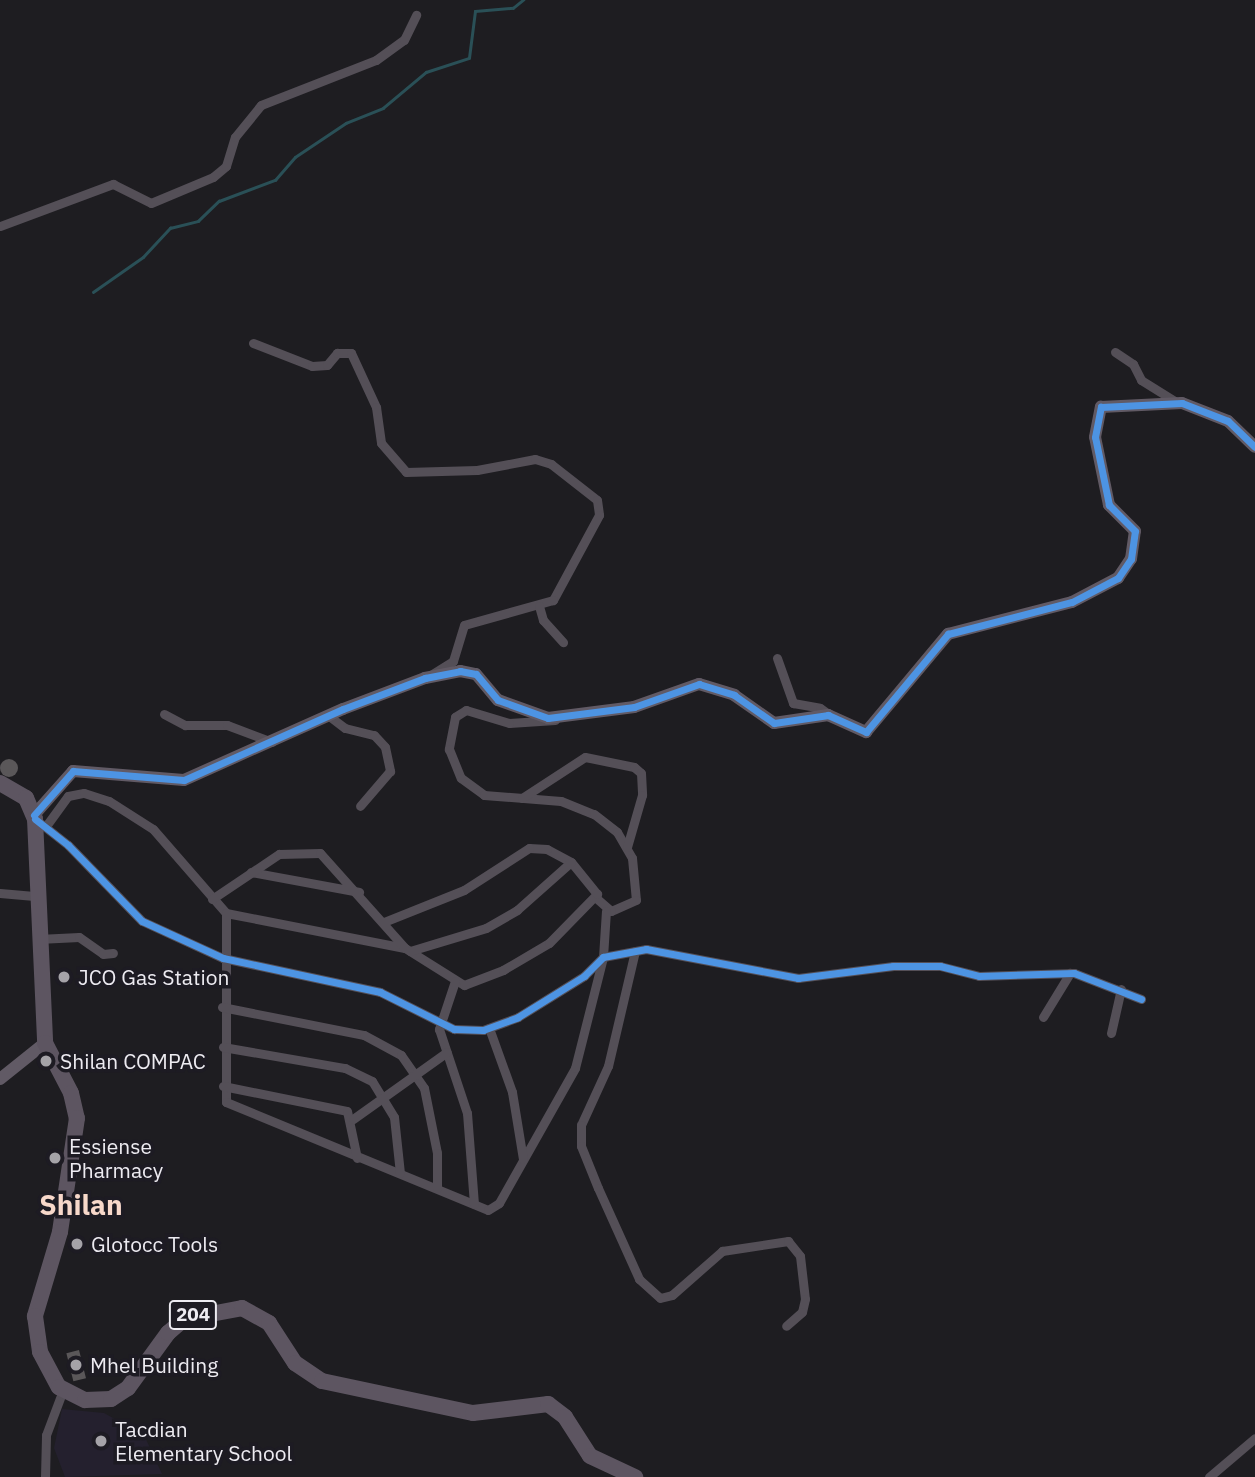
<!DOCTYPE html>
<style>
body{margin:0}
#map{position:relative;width:1255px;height:1477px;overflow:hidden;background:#1e1d21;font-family:"IBM Plex Sans",sans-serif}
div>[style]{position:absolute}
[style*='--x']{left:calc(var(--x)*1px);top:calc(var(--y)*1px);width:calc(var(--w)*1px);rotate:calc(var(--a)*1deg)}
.education>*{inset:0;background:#24202e}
.stream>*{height:2.5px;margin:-1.25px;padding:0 1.25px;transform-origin:1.25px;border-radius:1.25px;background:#2a5057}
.building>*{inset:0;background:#5a5759;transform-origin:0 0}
.round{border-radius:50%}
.street>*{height:9px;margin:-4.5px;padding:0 4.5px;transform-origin:4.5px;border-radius:4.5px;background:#544f57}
.secondary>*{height:12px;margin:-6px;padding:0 6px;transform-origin:6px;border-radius:6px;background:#615a65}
.highway>*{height:16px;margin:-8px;padding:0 8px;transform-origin:8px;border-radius:8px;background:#5d5561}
.cycleway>*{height:7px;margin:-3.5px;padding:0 3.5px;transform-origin:3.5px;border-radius:3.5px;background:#4d94e3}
.dots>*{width:19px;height:19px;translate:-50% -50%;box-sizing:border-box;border:4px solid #1d1b23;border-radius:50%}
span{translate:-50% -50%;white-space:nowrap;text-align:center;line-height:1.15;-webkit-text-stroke:7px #1d1b23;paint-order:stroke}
.shield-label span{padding:2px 5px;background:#1d1b23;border:2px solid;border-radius:5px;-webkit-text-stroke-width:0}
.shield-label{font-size:19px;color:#edebf1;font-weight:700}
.poi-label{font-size:21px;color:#edebf1}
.left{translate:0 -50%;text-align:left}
.district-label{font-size:28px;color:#f7d8ca;font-weight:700}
</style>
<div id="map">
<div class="education">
<div style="clip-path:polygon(62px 1409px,104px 1413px,144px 1435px,162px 1474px,65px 1477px,54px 1448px)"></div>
</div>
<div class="stream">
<div style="--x:93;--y:292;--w:61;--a:-35"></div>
<div style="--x:143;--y:257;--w:40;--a:-47"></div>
<div style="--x:170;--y:228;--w:29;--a:-14"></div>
<div style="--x:198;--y:221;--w:29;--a:-44"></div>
<div style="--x:219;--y:201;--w:60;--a:-20.6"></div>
<div style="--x:275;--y:180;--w:30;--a:-49"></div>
<div style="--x:295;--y:157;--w:61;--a:-33.7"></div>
<div style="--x:346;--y:123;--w:40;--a:-22"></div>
<div style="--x:383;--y:108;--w:56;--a:-39.9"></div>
<div style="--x:426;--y:72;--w:45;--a:-18"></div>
<div style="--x:469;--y:58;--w:47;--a:-82.7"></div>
<div style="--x:475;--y:11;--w:38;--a:-5"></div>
<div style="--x:513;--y:8;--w:13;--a:-39"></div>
</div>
<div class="building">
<div class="round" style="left:0;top:759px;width:18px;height:18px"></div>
<div style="left:79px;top:1350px;width:29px;height:13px;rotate:76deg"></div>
</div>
<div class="street">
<div style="--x:0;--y:226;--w:121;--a:-20.4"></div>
<div style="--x:113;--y:184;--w:42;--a:26.6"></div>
<div style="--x:151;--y:203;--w:67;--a:-22.8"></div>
<div style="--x:213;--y:177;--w:17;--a:-40"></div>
<div style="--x:226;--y:166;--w:30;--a:-73"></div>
<div style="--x:235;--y:137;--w:41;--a:-50.9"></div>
<div style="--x:261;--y:105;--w:123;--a:-21.4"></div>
<div style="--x:376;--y:60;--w:34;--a:-36"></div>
<div style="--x:404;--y:40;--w:28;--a:-64"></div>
<div style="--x:253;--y:343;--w:63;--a:21.3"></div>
<div style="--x:312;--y:366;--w:15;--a:-4"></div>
<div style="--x:327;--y:365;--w:16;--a:-50"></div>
<div style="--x:337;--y:353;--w:14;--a:0"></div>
<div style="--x:351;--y:353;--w:60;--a:65.2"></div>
<div style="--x:376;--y:407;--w:36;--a:82"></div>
<div style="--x:381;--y:443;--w:38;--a:49"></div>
<div style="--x:406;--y:472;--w:71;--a:-1.6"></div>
<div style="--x:477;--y:470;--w:59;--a:-10.7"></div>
<div style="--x:535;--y:459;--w:17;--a:17"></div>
<div style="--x:551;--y:464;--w:58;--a:38"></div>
<div style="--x:597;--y:500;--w:15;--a:82"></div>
<div style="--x:599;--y:515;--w:97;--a:118.4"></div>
<div style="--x:553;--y:600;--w:92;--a:164.3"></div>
<div style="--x:464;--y:625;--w:38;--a:107"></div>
<div style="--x:453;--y:661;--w:25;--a:148"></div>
<div style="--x:1115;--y:352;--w:22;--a:34"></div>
<div style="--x:1133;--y:364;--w:18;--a:63"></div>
<div style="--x:1141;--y:380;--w:44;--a:31.9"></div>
<div style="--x:539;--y:606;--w:15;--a:74"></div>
<div style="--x:543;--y:620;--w:30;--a:48"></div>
<div style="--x:777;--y:658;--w:48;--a:70.4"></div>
<div style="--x:793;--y:703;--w:27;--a:10"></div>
<div style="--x:820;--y:708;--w:14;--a:36"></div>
<div style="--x:164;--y:714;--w:24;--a:28"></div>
<div style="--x:185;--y:725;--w:42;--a:0"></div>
<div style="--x:227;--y:725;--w:48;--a:20.7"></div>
<div style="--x:329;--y:716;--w:20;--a:37"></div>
<div style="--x:345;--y:728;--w:30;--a:14"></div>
<div style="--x:374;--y:735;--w:16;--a:47"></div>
<div style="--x:385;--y:747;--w:25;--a:78"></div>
<div style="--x:390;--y:771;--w:46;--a:130.6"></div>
<div style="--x:555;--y:720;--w:46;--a:176.3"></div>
<div style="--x:509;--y:723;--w:45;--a:-163.2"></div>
<div style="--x:466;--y:710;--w:13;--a:148"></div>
<div style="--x:455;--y:717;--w:33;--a:101"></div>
<div style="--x:449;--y:749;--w:31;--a:68"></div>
<div style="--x:461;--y:778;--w:29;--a:36"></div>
<div style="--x:484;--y:795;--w:77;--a:4.5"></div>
<div style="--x:561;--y:801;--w:35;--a:22"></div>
<div style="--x:594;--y:814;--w:29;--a:38"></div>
<div style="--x:617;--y:832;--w:30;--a:60"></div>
<div style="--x:632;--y:858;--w:42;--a:84.6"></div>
<div style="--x:636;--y:900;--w:27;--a:156"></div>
<div style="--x:611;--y:911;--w:18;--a:-139"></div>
<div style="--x:522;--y:798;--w:75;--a:-33.1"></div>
<div style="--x:585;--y:757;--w:50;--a:11.5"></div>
<div style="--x:634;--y:767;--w:9;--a:41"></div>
<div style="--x:641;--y:773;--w:22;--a:87"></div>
<div style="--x:642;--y:795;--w:54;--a:106.1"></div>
<div style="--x:35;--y:819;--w:42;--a:38.2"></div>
<div style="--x:68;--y:845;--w:106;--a:45.8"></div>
<div style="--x:142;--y:921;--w:89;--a:24.6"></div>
<div style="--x:223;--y:958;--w:161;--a:12.2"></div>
<div style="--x:380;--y:992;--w:83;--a:26.6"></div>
<div style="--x:454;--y:1029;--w:29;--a:2"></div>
<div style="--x:483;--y:1030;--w:37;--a:-20"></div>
<div style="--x:518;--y:1017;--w:78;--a:-31.8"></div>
<div style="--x:584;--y:976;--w:27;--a:-45"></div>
<div style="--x:603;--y:957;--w:44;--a:-10.5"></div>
<div style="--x:646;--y:949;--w:155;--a:10.8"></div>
<div style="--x:798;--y:978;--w:96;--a:-7.2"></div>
<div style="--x:893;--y:966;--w:47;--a:0"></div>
<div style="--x:940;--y:966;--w:40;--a:14.4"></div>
<div style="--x:979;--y:976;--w:95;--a:-1.8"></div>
<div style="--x:1074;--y:973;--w:72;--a:21.2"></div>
<div style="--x:46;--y:826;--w:37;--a:-54"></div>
<div style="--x:68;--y:796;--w:16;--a:-11"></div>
<div style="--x:84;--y:793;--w:26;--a:18"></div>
<div style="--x:109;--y:801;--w:52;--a:32.5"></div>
<div style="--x:153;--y:829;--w:111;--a:49"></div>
<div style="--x:226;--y:913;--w:182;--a:11.1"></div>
<div style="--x:405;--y:948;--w:70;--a:32.1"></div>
<div style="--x:464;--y:985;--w:42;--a:-21"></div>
<div style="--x:503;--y:970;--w:53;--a:-30.4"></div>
<div style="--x:549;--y:943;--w:69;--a:-45.6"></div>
<div style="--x:597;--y:894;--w:41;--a:-129.1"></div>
<div style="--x:571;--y:862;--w:27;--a:-152"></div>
<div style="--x:547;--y:849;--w:18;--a:-177"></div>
<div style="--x:529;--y:848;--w:77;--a:147.1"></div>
<div style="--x:464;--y:890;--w:86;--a:158.2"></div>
<div style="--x:251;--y:872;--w:110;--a:10.5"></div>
<div style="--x:0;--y:893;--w:37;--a:5"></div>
<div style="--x:212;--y:899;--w:81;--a:-33.9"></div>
<div style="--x:279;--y:854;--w:41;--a:-1.4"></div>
<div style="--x:320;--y:853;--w:127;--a:48.2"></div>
<div style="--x:226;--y:913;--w:189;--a:90"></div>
<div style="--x:226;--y:1102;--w:283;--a:22.4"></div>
<div style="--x:488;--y:1210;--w:13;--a:-32"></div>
<div style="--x:499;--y:1203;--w:155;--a:-60.6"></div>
<div style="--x:575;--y:1068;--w:114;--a:-75.8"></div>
<div style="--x:603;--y:957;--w:46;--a:-86.3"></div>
<div style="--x:38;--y:939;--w:41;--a:-2.8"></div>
<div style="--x:79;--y:937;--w:29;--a:35"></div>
<div style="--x:103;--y:954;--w:10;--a:-6"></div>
<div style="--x:410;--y:951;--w:79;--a:-16.8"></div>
<div style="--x:486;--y:928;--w:36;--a:-30"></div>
<div style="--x:517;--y:910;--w:72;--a:-41.6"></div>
<div style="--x:635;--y:951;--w:118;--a:103.2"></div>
<div style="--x:608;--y:1066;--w:65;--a:114.6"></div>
<div style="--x:581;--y:1125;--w:21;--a:90"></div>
<div style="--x:581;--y:1146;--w:45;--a:68"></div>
<div style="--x:598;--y:1188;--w:100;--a:65.7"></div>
<div style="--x:639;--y:1279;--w:28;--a:42"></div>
<div style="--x:660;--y:1298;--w:12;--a:-14"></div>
<div style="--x:672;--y:1295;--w:67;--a:-41.3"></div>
<div style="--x:722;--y:1251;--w:67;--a:-8.6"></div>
<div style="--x:788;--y:1241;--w:19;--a:51"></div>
<div style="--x:800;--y:1256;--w:43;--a:83.4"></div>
<div style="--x:805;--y:1299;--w:13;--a:103"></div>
<div style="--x:802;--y:1312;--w:21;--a:139"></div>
<div style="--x:455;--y:981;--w:51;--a:108.4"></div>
<div style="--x:439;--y:1029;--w:89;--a:71.6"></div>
<div style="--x:467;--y:1113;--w:91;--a:85.6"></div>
<div style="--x:222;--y:1007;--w:145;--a:11.2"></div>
<div style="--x:364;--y:1035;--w:42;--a:28.4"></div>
<div style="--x:401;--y:1055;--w:40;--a:55.1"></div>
<div style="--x:424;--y:1088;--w:66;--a:78.7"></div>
<div style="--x:437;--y:1153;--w:35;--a:90"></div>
<div style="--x:1043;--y:1017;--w:52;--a:-58.5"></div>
<div style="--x:489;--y:1028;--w:68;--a:70.2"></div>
<div style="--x:512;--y:1092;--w:68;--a:80.7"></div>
<div style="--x:1111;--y:1033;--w:45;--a:-77.2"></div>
<div style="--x:223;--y:1047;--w:124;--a:9.8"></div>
<div style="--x:345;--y:1068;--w:30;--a:26"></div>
<div style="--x:372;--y:1081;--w:42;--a:58.6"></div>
<div style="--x:394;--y:1117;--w:56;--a:83.9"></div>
<div style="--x:223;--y:1086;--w:126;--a:11.4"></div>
<div style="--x:347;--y:1111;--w:48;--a:78"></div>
<div style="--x:353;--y:1119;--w:115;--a:-35.5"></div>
<div style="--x:45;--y:1477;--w:42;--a:-88.6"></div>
<div style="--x:46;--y:1435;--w:48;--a:-69.3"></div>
<div style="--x:1209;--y:1477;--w:60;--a:-40.3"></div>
</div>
<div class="secondary">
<div style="--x:34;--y:815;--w:59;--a:-48.4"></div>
<div style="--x:73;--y:771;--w:111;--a:4.6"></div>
<div style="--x:184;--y:780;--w:174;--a:-24.1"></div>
<div style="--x:343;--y:709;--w:88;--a:-20.7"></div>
<div style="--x:425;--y:678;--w:36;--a:-11"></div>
<div style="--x:460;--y:671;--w:16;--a:11"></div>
<div style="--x:476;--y:674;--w:34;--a:50"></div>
<div style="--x:498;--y:700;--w:53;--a:19.8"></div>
<div style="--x:548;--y:718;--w:87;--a:-7.3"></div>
<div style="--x:634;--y:707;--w:69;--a:-19.5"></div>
<div style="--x:699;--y:684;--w:37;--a:17"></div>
<div style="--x:734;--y:695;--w:49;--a:35"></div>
<div style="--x:774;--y:723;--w:55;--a:-8.4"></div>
<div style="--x:828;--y:715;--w:42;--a:24.1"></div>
<div style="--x:866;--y:732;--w:128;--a:-50.1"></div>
<div style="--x:948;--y:634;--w:128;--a:-14.5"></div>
<div style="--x:1072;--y:602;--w:52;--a:-27.6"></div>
<div style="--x:1118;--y:578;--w:23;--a:-56"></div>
<div style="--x:1131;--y:559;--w:28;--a:-82"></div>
<div style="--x:1135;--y:531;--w:37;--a:-135"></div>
<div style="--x:1109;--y:505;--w:69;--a:-101.6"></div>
<div style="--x:1095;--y:437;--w:31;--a:-79"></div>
<div style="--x:1101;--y:407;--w:81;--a:-2.8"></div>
<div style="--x:1182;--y:403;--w:49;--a:21.4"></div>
<div style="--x:1228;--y:421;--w:37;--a:44"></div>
<div style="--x:0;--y:1079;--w:58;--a:-38.7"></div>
</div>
<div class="highway">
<div style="--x:0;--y:783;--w:30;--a:30"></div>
<div style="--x:26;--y:798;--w:23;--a:67"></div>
<div style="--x:35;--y:819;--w:224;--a:87.4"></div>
<div style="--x:45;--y:1043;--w:56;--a:62.5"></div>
<div style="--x:71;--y:1093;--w:26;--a:77"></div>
<div style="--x:77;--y:1118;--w:115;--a:98.5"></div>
<div style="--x:60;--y:1232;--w:88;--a:106.6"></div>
<div style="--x:35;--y:1316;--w:36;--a:82"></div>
<div style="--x:40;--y:1352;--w:40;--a:62"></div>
<div style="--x:59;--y:1387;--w:29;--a:27"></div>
<div style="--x:85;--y:1400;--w:26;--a:-2"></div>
<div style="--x:111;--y:1399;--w:20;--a:-33"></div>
<div style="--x:128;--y:1388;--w:68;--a:-54"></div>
<div style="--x:168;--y:1333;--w:21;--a:-41"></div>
<div style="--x:184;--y:1319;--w:59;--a:-10.7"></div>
<div style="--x:242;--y:1308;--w:31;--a:29"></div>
<div style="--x:269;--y:1323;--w:48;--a:57"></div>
<div style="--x:295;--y:1363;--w:32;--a:34"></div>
<div style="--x:322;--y:1381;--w:154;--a:12"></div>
<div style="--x:473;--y:1413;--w:76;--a:-6.8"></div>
<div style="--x:548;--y:1404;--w:21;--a:37"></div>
<div style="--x:565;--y:1417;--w:46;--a:57.3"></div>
<div style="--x:590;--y:1456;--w:50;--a:25"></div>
</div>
<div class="cycleway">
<div style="--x:34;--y:815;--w:59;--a:-48.4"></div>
<div style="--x:73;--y:771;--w:111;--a:4.6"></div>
<div style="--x:184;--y:780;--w:174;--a:-24.1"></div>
<div style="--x:343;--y:709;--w:88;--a:-20.7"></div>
<div style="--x:425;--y:678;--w:36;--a:-11"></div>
<div style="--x:460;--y:671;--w:16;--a:11"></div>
<div style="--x:476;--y:674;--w:34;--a:50"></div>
<div style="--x:498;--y:700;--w:53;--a:19.8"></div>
<div style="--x:548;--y:718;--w:87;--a:-7.3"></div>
<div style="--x:634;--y:707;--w:69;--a:-19.5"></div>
<div style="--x:699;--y:684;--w:37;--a:17"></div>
<div style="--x:734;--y:695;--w:49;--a:35"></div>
<div style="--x:774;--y:723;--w:55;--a:-8.4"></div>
<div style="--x:828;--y:715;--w:42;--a:24.1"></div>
<div style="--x:866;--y:732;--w:128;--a:-50.1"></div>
<div style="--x:948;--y:634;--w:128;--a:-14.5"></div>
<div style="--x:1072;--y:602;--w:52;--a:-27.6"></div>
<div style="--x:1118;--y:578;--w:23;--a:-56"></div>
<div style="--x:1131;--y:559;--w:28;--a:-82"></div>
<div style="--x:1135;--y:531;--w:37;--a:-135"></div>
<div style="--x:1109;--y:505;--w:69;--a:-101.6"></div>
<div style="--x:1095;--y:437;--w:31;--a:-79"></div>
<div style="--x:1101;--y:407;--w:81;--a:-2.8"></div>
<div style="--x:1182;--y:403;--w:49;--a:21.4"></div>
<div style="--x:1228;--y:421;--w:37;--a:44"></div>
<div style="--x:35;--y:819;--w:42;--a:38.2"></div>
<div style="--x:68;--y:845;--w:106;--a:45.8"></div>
<div style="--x:142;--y:921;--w:89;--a:24.6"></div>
<div style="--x:223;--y:958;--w:161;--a:12.2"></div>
<div style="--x:380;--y:992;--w:83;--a:26.6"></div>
<div style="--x:454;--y:1029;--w:29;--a:2"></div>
<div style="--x:483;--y:1030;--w:37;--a:-20"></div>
<div style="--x:518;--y:1017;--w:78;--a:-31.8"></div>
<div style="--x:584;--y:976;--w:27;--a:-45"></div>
<div style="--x:603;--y:957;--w:44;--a:-10.5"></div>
<div style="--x:646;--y:949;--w:155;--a:10.8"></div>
<div style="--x:798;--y:978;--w:96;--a:-7.2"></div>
<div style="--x:893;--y:966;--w:47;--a:0"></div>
<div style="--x:940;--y:966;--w:40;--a:14.4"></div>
<div style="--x:979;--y:976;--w:95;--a:-1.8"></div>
<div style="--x:1074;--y:973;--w:72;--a:21.2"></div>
</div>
<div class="dots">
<div style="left:64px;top:977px;background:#a5a3a8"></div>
<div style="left:46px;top:1061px;background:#a5a3a8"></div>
<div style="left:55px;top:1158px;background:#a5a3a8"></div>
<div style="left:77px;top:1244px;background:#a5a3a8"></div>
<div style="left:76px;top:1365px;background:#a5a3a8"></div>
<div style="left:101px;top:1441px;background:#a5a3a8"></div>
</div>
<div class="shield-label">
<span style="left:193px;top:1315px">204</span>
</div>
<div class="poi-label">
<span class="left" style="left:78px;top:977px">JCO Gas Station</span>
<span class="left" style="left:60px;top:1061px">Shilan COMPAC</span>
<span class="left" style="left:69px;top:1158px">Essiense<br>Pharmacy</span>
<span class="left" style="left:91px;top:1244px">Glotocc Tools</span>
<span class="left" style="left:90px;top:1365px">Mhel Building</span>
<span class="left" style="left:115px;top:1441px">Tacdian<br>Elementary School</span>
</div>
<div class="district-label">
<span style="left:81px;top:1205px">Shilan</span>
</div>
</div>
